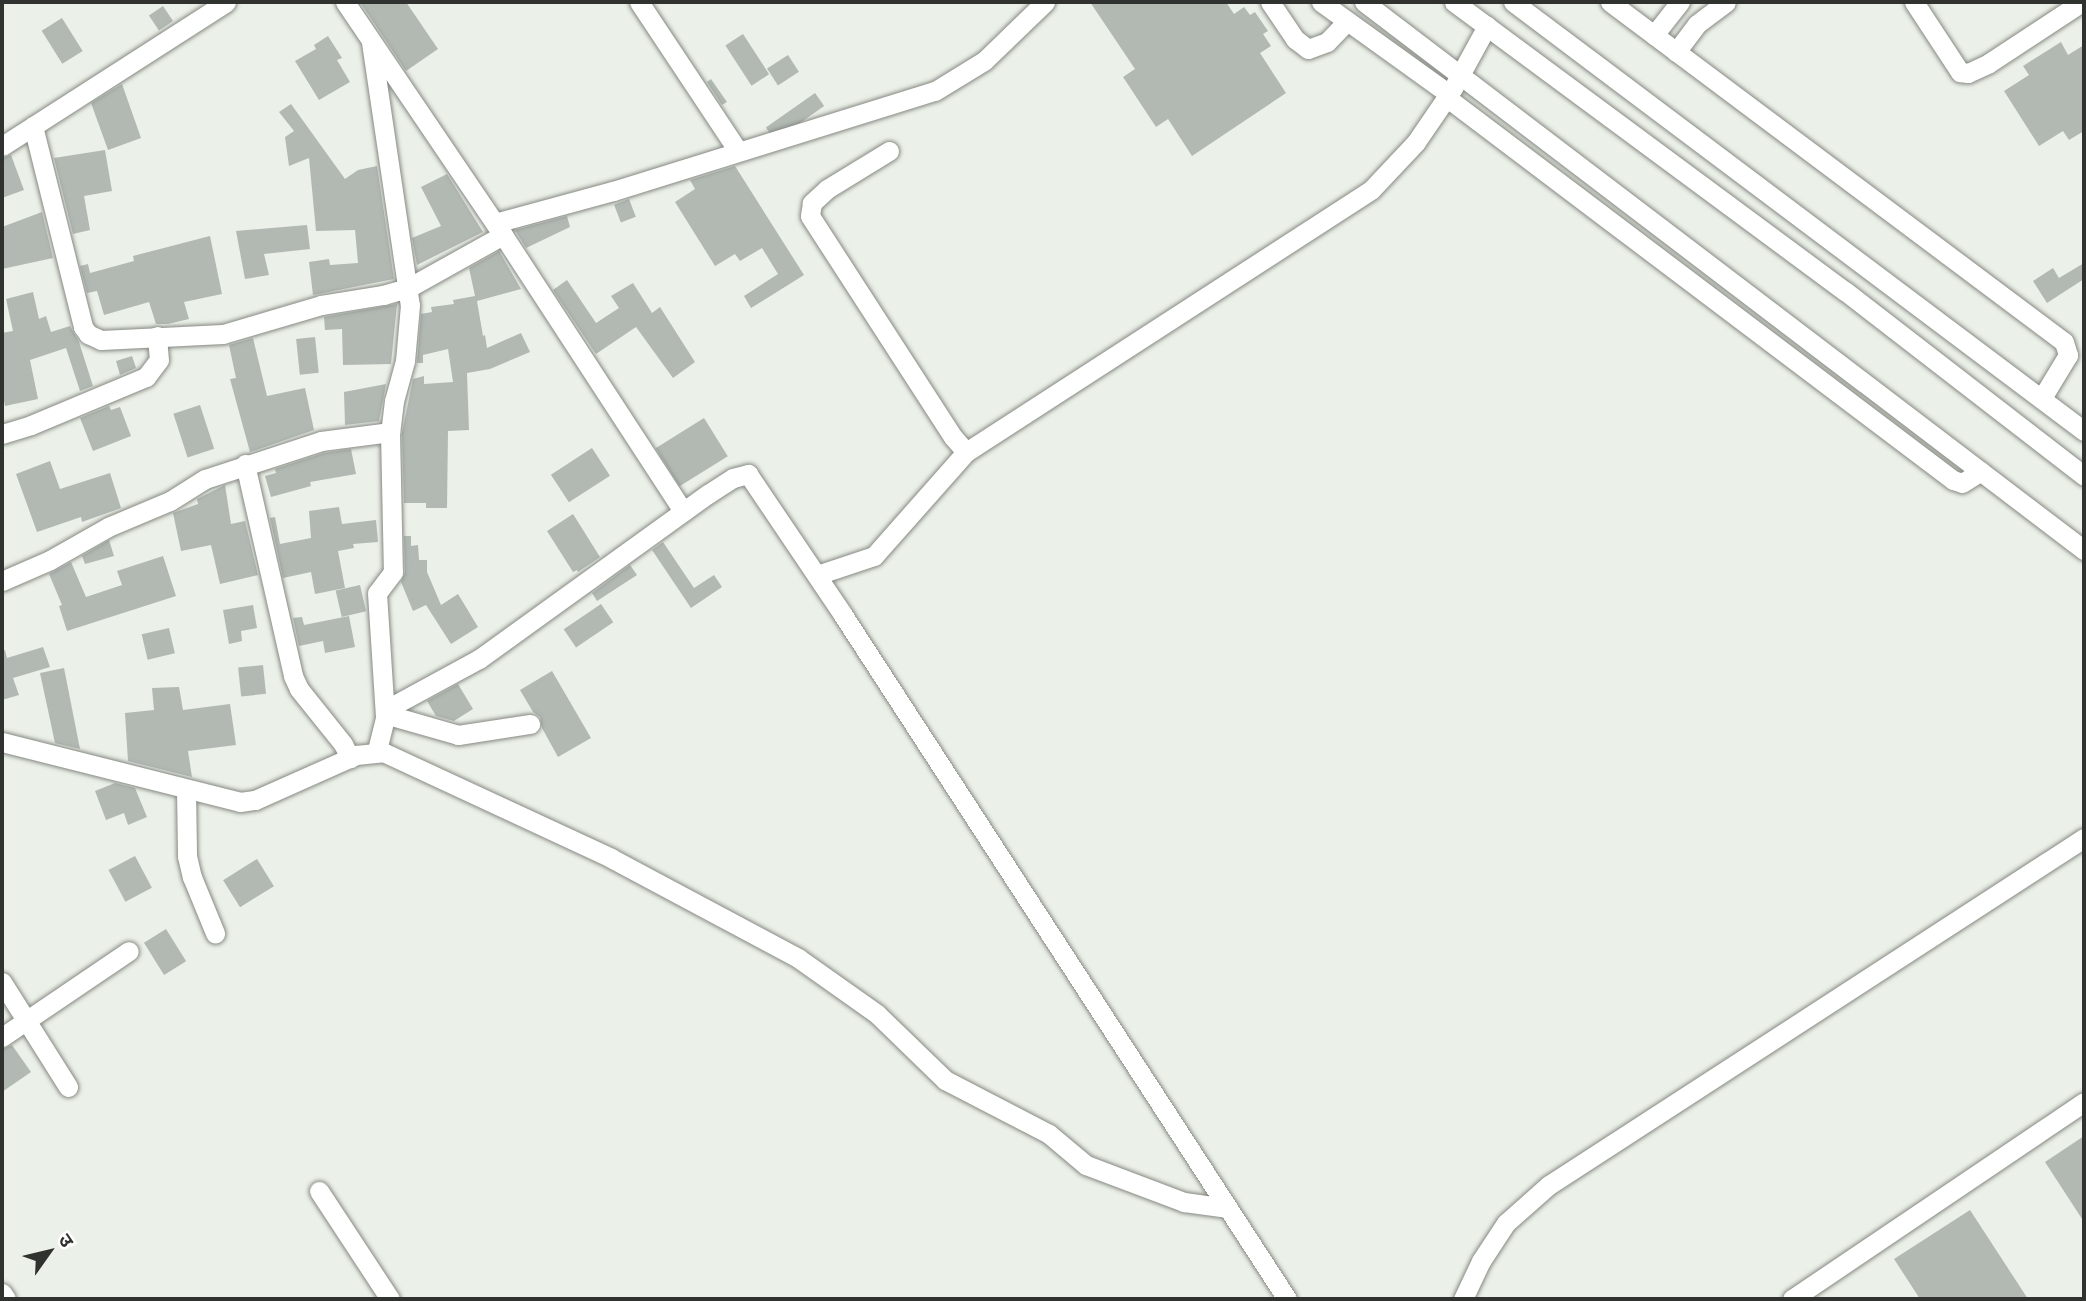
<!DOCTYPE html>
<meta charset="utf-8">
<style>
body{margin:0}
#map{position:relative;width:2086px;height:1301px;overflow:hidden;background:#ebf0e8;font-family:Ubuntu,"Noto Sans Devanagari",sans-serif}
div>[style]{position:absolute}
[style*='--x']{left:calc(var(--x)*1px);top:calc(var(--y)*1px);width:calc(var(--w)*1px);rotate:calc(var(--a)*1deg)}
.building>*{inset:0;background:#b2b9b3;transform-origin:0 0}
.roads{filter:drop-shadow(0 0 2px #858982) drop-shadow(0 0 2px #858982)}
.minor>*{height:19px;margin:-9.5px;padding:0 9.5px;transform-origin:9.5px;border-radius:9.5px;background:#fff}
span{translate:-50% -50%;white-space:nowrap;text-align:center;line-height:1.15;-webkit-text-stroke:6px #fff;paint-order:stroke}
.frame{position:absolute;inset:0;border:4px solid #303230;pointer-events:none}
.north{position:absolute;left:14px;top:1217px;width:70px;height:70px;-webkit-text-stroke:5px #fff;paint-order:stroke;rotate:56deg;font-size:19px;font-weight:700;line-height:28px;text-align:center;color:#303230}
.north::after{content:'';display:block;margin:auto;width:24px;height:32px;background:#303230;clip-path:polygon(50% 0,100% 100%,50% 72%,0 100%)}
</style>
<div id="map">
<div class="building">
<div style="clip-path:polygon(360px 2px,406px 2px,438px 49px,406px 71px)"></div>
<div style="clip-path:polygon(1090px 2px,1226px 2px,1234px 14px,1244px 7px,1250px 15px,1255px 12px,1268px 31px,1263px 34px,1271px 46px,1260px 53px,1286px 93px,1192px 156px,1168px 119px,1156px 127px,1123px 77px,1135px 69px)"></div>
<div style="left:163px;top:6px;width:18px;height:17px;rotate:56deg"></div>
<div style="left:62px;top:18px;width:39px;height:24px;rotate:58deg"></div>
<div style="left:743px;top:34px;width:48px;height:21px;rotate:57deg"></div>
<div style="clip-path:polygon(328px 36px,342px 58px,337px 60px,350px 82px,319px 100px,295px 61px,316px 49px,314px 45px)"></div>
<div style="clip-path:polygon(2061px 42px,2068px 55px,2084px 45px,2084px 131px,2069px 140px,2063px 131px,2039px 146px,2004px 91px,2029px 75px,2023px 66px)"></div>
<div style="left:788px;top:55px;width:20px;height:25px;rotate:57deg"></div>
<div style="clip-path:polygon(711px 79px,727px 102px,722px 105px,707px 82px)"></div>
<div style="clip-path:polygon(122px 84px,141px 138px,108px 150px,91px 103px)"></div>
<div style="left:815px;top:93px;width:16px;height:60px;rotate:55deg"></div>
<div style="clip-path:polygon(291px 104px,345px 179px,358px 170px,377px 166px,394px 279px,313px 295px,309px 262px,329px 259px,330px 265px,358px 263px,355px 230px,316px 231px,309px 158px,289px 166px,285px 137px,294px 131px,279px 112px)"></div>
<div style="clip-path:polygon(105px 150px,112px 191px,84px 196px,90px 230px,73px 234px,54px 158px)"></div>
<div style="clip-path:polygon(11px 155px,24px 190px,2px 198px,2px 158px)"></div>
<div style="clip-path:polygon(735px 166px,804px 275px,751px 308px,744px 296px,778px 274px,762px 248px,740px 261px,735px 254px,715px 266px,675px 202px,695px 189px,690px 180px)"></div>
<div style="clip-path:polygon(447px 174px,483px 232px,417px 265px,412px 238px,441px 226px,421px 187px)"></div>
<div style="left:629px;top:199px;width:19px;height:16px;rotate:69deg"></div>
<div style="clip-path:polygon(42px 212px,53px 258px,2px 269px,2px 227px)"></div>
<div style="clip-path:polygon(567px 216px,570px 227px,526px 248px,515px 230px)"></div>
<div style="clip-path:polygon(307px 225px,310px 249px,264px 254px,269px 275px,245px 279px,236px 231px)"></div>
<div style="clip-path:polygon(210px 236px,222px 294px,184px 302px,189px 319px,168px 324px,156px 324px,149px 302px,104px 315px,97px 291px,87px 293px,80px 266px,88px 264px,90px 273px,134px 261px,133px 256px)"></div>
<div style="clip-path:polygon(499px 251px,521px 289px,477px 301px,483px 336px,485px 335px,487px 348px,521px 333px,530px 352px,490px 369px,467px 373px,469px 430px,448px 431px,447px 508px,426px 508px,426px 503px,404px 503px,402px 433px,413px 379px,424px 376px,424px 384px,453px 382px,448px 349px,423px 355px,423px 363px,417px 363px,421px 314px,432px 312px,431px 307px,454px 304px,453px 300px,475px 296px,469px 268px)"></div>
<div style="clip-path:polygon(2084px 263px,2084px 279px,2047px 303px,2033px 281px,2053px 268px,2059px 278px)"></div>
<div style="clip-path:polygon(567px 280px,596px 323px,619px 308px,611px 296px,633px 283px,652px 313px,660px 307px,695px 362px,673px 378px,636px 327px,596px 354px,553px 290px)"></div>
<div style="clip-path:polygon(33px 292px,39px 319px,46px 316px,51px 332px,70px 326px,79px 342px,93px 386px,80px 391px,66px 348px,30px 360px,38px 399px,5px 406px,2px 391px,2px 333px,13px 331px,6px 299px)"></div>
<div style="clip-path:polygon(397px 304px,391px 364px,343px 365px,342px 329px,325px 330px,324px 317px)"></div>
<div style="left:315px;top:337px;width:36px;height:19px;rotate:84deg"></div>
<div style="clip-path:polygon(253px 338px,267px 396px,305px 388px,314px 430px,250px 452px,230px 379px,236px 378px,229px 345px)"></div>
<div style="clip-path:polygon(132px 356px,136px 368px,120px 375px,116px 361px)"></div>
<div style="clip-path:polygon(386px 384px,379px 421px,345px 425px,344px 392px)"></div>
<div style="left:200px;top:405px;width:46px;height:28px;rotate:72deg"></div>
<div style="clip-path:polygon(109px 406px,111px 410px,120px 407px,131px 436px,93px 451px,80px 418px)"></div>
<div style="left:704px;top:418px;width:45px;height:57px;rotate:58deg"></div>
<div style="left:592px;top:448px;width:33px;height:49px;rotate:57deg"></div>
<div style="clip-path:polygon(351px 449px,356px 474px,310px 482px,311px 486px,271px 497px,265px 476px,276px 473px,275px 469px,324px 453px)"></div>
<div style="clip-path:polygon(50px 461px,60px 489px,110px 473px,121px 508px,82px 522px,81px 517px,37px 532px,16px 474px)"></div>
<div style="clip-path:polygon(225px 485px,231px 524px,245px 521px,258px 575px,220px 584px,211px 545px,181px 551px,173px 513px,198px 504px,197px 499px)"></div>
<div style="clip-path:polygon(339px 507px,342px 524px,376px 520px,378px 542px,353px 544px,354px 548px,338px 551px,345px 588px,315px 594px,311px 572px,283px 578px,270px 518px,275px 517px,280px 544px,311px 538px,309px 511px)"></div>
<div style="clip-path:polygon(573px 514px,600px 557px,578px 572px,577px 570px,573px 572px,547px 531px)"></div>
<div style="clip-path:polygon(404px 536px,411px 536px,411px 546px,418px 545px,419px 560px,427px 560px,427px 572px,441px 605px,458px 594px,478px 627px,451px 644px,426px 605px,413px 611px,401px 582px,405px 572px)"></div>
<div style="clip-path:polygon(109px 540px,114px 556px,85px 564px,82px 556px)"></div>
<div style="clip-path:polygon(663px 542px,694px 588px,714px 575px,722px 587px,691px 608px,652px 550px)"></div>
<div style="clip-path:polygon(163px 556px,176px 596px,67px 631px,59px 606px,62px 605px,49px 574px,71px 562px,86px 597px,122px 585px,117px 571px)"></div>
<div style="clip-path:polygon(630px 565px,637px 575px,597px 601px,592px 593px)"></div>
<div style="left:360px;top:585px;width:27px;height:25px;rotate:77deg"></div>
<div style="left:601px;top:604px;width:22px;height:45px;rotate:56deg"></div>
<div style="clip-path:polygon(253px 605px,257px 628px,241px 631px,242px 641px,229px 644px,223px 610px)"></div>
<div style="clip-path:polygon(349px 616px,355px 647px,325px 653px,323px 641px,299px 646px,293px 618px,302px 617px,304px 625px)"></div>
<div style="left:169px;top:628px;width:26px;height:28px;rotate:77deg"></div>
<div style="clip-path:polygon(43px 647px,50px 667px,13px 678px,19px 695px,2px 700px,2px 651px,5px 650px,7px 658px)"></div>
<div style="left:263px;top:665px;width:29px;height:25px;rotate:84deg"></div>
<div style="clip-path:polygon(64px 668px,80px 749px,55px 743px,40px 673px)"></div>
<div style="clip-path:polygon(552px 671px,591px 738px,558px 757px,542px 728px,540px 717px,533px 712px,520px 690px)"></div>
<div style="clip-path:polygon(458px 684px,473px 709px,454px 721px,436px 716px,427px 701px)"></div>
<div style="clip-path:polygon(179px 687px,183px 710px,230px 704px,236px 745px,188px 751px,192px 777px,128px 761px,125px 713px,154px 710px,152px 688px)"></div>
<div style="clip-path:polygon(115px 783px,135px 788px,147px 817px,128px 825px,124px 813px,106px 820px,95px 791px)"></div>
<div style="left:135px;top:856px;width:36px;height:30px;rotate:62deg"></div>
<div style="left:257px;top:859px;width:32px;height:40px;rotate:58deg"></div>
<div style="left:166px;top:929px;width:38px;height:26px;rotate:58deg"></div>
<div style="clip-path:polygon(12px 1045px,31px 1072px,2px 1092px,2px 1049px)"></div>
<div style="clip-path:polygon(2084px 1136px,2084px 1222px,2045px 1162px)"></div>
<div style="clip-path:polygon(1970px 1210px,2028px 1299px,1920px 1299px,1894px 1259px)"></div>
</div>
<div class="roads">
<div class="minor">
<div style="--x:345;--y:2;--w:282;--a:55.9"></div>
<div style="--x:503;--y:235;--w:330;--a:56.9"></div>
<div style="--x:639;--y:2;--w:179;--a:56.4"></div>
<div style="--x:1270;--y:2;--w:45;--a:56"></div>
<div style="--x:1295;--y:39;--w:16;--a:38"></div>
<div style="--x:1308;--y:49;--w:20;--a:-20"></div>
<div style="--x:1327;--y:42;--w:29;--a:-46"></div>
<div style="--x:1321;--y:2;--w:158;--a:35.7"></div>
<div style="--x:1364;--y:2;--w:905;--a:37.28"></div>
<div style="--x:1454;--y:2;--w:486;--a:36.5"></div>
<div style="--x:1845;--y:291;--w:302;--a:37.7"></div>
<div style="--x:1513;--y:2;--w:714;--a:36.92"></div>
<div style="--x:1610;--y:2;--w:567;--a:36.83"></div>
<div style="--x:2064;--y:342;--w:14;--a:73"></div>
<div style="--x:2068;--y:355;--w:50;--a:121.2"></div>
<div style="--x:1914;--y:2;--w:84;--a:56.7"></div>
<div style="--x:1960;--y:72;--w:8;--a:7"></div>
<div style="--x:1968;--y:73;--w:23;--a:-25"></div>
<div style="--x:1989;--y:63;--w:111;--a:-33.3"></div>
<div style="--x:1654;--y:35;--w:42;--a:-51.8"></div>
<div style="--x:371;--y:42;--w:266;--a:81.6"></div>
<div style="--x:410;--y:305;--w:56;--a:95.1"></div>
<div style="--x:405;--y:361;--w:41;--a:105.4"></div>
<div style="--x:394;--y:401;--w:31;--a:97"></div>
<div style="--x:390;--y:432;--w:140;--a:88.8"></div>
<div style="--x:393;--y:572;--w:26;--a:127"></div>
<div style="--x:377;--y:593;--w:125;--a:86.3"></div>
<div style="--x:385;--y:718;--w:34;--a:104"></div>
<div style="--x:1676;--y:52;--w:35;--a:-53"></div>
<div style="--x:1697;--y:24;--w:36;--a:-37"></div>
<div style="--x:1446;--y:97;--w:635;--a:37.07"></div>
<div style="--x:1953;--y:480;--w:9;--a:18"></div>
<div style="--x:1962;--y:483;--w:22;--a:-32"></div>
<div style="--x:33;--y:126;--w:207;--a:76"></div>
<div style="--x:83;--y:327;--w:9;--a:54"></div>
<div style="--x:88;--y:334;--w:14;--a:25"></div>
<div style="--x:101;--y:340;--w:122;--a:-2.8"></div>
<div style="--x:223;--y:334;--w:102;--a:-16.5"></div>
<div style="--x:321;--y:305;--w:63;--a:-9.2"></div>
<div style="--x:383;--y:295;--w:26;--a:-16"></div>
<div style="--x:408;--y:288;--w:109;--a:-29.2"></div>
<div style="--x:2;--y:146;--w:266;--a:-32.7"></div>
<div style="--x:889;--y:151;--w:73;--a:148.5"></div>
<div style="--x:827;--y:189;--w:21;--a:137"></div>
<div style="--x:812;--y:203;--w:13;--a:99"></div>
<div style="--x:810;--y:216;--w:263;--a:57.1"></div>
<div style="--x:953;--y:437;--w:20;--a:49"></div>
<div style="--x:495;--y:223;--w:122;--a:-15.2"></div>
<div style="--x:613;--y:191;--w:337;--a:-17.3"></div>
<div style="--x:935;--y:91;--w:57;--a:-31.5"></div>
<div style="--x:984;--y:61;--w:85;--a:-44"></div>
<div style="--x:2;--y:434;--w:30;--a:-17"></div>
<div style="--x:31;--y:425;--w:125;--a:-22.7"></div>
<div style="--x:146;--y:377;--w:21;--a:-53"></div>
<div style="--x:159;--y:360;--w:24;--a:-95"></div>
<div style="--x:245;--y:464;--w:217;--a:77.2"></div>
<div style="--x:293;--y:676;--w:14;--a:65"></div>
<div style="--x:299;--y:689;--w:70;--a:51.3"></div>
<div style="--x:343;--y:744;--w:16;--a:63"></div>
<div style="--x:817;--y:575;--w:60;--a:-18.4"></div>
<div style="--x:874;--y:556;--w:139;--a:-48.5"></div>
<div style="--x:966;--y:452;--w:482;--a:-32.9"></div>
<div style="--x:1371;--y:190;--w:66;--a:-46.8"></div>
<div style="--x:1416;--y:142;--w:65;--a:-55.6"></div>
<div style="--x:1453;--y:88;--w:71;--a:-61.3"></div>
<div style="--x:2;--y:581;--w:52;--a:-23.6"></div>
<div style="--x:50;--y:560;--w:67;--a:-29.6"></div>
<div style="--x:108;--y:527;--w:67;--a:-22.8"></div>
<div style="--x:170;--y:501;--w:41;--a:-32.2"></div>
<div style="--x:205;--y:479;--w:122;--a:-18.1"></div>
<div style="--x:321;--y:441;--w:70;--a:-7.4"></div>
<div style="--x:385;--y:710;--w:107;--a:-28.5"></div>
<div style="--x:479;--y:659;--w:282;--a:-35.8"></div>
<div style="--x:708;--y:494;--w:30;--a:-33"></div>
<div style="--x:733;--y:478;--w:16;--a:-15"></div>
<div style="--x:748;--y:474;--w:170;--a:56"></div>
<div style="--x:843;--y:615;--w:815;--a:57.01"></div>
<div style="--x:385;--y:714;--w:76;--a:16"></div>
<div style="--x:458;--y:735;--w:73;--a:-8.7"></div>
<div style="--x:2;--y:742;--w:245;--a:14.1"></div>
<div style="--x:240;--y:802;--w:15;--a:-8"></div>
<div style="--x:255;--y:800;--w:111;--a:-24"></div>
<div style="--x:356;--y:755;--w:27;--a:-6"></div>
<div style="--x:383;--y:752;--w:251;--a:24.9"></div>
<div style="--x:611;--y:858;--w:212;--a:28.1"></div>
<div style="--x:798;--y:958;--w:97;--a:35.3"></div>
<div style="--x:877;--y:1014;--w:95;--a:44.1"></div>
<div style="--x:945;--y:1080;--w:117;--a:27.4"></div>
<div style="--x:1049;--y:1134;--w:48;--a:40"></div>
<div style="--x:1086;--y:1165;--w:105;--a:20.7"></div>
<div style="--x:1184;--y:1202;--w:43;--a:7.9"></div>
<div style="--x:186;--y:789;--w:67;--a:89.1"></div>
<div style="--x:187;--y:856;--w:22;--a:77"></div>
<div style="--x:192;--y:877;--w:61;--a:67.7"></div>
<div style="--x:2;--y:982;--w:124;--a:57.8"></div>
<div style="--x:2;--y:1037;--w:153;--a:-34.1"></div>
<div style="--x:319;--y:1191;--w:129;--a:56.7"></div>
<div style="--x:2;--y:1293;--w:7;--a:56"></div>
<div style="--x:1463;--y:1299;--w:42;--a:-64.7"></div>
<div style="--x:1481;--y:1261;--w:45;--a:-56.7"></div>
<div style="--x:1506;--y:1223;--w:57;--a:-41.5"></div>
<div style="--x:1549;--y:1185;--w:638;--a:-32.97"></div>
<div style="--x:1792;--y:1299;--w:352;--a:-34"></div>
</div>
</div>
<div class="frame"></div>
<div class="north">उ</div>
</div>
